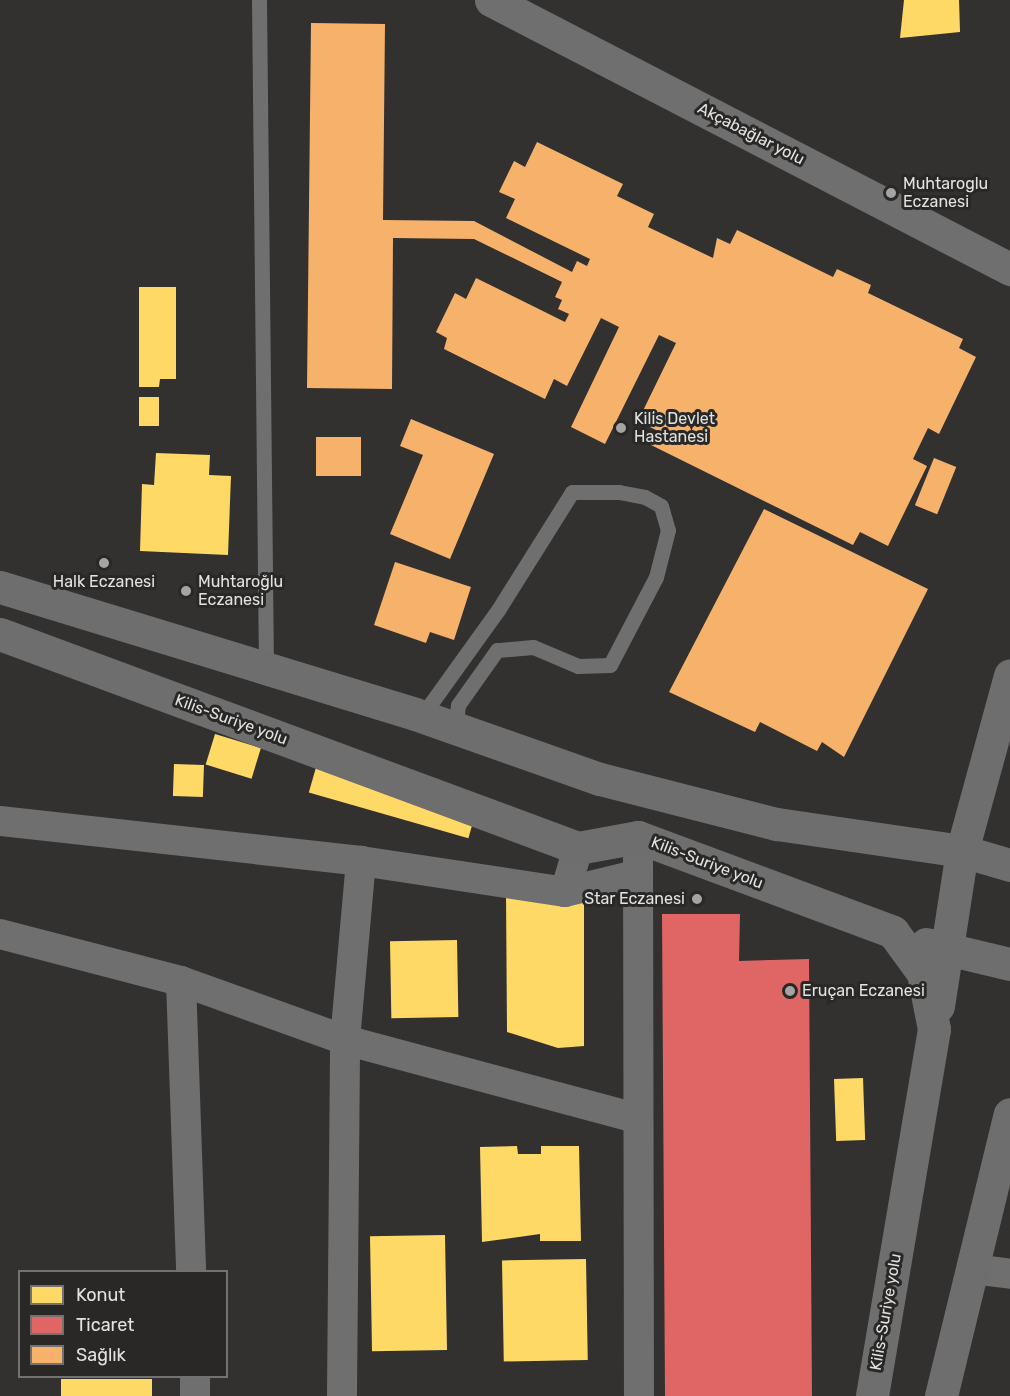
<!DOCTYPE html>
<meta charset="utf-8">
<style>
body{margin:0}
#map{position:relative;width:1010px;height:1396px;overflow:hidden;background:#323130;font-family:Rubik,sans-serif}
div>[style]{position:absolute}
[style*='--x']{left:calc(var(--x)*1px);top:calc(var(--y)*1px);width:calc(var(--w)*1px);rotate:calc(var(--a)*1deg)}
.homes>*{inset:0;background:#ffd966;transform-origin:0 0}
.shops>*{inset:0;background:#e06666}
.health>*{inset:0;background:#f6b26b;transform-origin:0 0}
.service>*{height:15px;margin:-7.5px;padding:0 7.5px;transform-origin:7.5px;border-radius:7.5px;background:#6f6f6f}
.minor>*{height:30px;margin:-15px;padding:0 15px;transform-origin:15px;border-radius:15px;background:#6f6f6f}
.tertiary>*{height:33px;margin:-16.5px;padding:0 16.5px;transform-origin:16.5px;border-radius:16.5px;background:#6f6f6f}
.trunk>*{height:33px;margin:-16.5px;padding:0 16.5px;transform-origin:16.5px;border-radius:16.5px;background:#6f6e6e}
.dots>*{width:16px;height:16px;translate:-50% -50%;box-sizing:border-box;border:3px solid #292826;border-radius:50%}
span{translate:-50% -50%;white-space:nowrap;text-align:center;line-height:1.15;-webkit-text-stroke:6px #292826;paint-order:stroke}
.street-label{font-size:16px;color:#e2e2e0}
.poi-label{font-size:16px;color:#e2e2e0}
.left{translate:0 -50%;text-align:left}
.right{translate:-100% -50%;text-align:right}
.legend{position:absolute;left:18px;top:1270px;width:210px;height:108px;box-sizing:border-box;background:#292826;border:2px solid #737270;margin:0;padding:8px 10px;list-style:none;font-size:18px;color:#e2e2e0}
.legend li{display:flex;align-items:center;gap:12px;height:30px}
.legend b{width:30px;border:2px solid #737270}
</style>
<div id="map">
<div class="homes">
<div style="clip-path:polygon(904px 0,959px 0,960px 32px,900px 38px)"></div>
<div style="clip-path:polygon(139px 287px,176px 287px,176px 379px,160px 379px,159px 387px,139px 387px)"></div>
<div style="left:139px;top:397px;width:20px;height:29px"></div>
<div style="clip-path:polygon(156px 453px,210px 455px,209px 475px,231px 476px,228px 555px,140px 551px,142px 484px,154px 485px)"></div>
<div style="left:215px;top:734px;width:48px;height:32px;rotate:17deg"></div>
<div style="left:319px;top:757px;width:166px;height:37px;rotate:16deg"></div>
<div style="left:174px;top:764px;width:30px;height:32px;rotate:2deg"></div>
<div style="clip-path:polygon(526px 887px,584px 903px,584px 1046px,558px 1048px,507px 1032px,506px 890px)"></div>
<div style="left:457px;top:940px;width:77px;height:67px;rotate:89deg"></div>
<div style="left:863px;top:1078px;width:62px;height:29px;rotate:88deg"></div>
<div style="clip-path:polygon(517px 1146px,518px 1154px,541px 1154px,541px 1146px,579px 1146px,581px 1241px,540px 1241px,540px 1234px,482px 1242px,480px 1147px)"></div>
<div style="left:445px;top:1235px;width:115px;height:75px;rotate:89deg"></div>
<div style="left:586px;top:1259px;width:101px;height:84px;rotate:89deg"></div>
<div style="left:152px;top:1379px;width:17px;height:91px;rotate:90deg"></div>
</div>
<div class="shops">
<div style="clip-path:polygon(662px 914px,740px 914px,739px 961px,809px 959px,812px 1396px,665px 1396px)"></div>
</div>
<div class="health">
<div style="clip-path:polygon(311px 23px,385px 24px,383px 220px,474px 221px,572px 272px,577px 261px,587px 266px,590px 259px,506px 218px,515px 199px,499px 192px,514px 161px,525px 167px,537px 142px,623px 184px,617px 196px,654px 214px,648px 227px,713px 258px,717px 238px,730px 244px,737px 230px,833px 277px,837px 269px,871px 285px,868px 293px,963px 339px,959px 348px,976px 357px,939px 434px,928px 428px,913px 459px,927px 466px,888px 546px,860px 532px,853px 545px,651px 445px,658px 431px,638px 421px,676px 343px,659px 335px,605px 444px,571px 427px,619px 327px,601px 318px,567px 386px,554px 379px,545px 399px,444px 349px,447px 338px,436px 332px,455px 293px,466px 299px,476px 278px,565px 322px,569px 314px,558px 309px,562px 300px,555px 297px,562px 282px,474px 239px,393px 238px,392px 389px,307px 388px)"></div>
<div style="clip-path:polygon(411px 419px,494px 454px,450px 559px,390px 534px,423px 455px,400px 446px)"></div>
<div style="left:316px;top:437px;width:45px;height:39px"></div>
<div style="left:934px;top:458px;width:24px;height:51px;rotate:22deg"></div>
<div style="clip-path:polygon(764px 509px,928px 589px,844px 757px,822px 742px,817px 751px,760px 722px,755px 732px,669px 692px)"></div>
<div style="clip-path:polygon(395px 562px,471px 587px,454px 640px,430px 632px,426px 643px,374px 625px)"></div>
</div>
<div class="service">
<div style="--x:259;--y:0;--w:672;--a:89.4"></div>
<div style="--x:416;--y:713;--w:15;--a:-28"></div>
<div style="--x:429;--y:706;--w:118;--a:-54.3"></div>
<div style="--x:498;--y:610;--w:139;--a:-57.9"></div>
<div style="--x:572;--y:492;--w:47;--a:0"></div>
<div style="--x:619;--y:492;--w:26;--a:11"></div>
<div style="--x:645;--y:497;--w:18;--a:29"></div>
<div style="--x:661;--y:506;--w:25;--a:74"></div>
<div style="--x:668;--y:530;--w:49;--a:104.3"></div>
<div style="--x:656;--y:577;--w:99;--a:117.6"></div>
<div style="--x:610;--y:665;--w:32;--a:178"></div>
<div style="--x:578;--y:666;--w:49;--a:-157.1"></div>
<div style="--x:533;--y:647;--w:36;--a:175"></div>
<div style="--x:497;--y:650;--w:67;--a:125.3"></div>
<div style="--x:458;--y:705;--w:23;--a:97"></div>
</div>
<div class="minor">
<div style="--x:0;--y:821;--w:363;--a:6.3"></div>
<div style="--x:361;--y:861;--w:206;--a:8.6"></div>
<div style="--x:565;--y:892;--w:46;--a:-73.5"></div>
<div style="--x:638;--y:837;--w:559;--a:89.9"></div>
<div style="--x:565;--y:892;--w:73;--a:-13.5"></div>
<div style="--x:0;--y:934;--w:187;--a:14.6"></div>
<div style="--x:181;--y:981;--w:174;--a:19.8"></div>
<div style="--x:345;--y:1040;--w:302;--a:15"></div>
<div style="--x:181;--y:981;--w:291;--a:88"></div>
<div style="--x:972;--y:1269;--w:38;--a:7"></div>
<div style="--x:195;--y:1376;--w:20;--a:90"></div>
<div style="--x:342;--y:1396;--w:356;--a:-89.5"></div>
<div style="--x:345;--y:1040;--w:180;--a:-84.9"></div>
</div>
<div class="tertiary">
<div style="--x:491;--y:0;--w:585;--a:27.4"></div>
</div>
<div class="trunk">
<div style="--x:0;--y:587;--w:434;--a:17"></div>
<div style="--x:415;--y:714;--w:196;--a:19.4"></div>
<div style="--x:600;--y:779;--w:183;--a:14.3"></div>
<div style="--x:777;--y:824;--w:187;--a:8.3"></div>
<div style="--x:962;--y:851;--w:50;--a:16.3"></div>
<div style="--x:0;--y:634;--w:616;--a:20.32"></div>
<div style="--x:578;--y:848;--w:61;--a:-10.4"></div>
<div style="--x:638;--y:837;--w:272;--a:20.4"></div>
<div style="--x:893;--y:932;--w:51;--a:53.8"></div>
<div style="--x:923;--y:973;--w:57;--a:78.9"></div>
<div style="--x:934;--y:1029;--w:372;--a:99.6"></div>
<div style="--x:926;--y:944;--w:86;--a:13.4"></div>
<div style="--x:938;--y:1006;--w:157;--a:-81.2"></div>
<div style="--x:962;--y:851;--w:182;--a:-74.7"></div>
<div style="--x:941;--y:1396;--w:290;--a:-76.3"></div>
</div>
<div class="dots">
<div style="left:891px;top:193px;background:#a4a4a2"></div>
<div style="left:621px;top:428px;background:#a4a4a2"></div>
<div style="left:104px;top:563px;background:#a4a4a2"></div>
<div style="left:186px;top:591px;background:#a4a4a2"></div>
<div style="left:697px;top:899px;background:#a4a4a2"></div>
<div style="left:790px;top:991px;background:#a4a4a2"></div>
</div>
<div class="street-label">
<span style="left:751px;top:134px;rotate:27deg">Akçabağlar yolu</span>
<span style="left:231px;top:720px;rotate:20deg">Kilis-Suriye yolu</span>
<span style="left:707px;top:863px;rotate:21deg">Kilis-Suriye yolu</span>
<span style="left:886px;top:1312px;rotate:-80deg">Kilis-Suriye yolu</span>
</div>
<div class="poi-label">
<span class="left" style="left:903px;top:193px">Muhtaroglu<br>Eczanesi</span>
<span class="left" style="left:634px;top:428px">Kilis Devlet<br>Hastanesi</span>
<span style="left:104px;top:582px">Halk Eczanesi</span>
<span class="left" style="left:198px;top:591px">Muhtaroğlu<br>Eczanesi</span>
<span class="right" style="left:685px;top:899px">Star Eczanesi</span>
<span class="left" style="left:802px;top:991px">Eruçan Eczanesi</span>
</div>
<ul class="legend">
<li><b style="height:16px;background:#ffd966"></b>Konut</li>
<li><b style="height:16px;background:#e06666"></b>Ticaret</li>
<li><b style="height:16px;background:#f6b26b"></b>Sağlık</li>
</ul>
</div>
